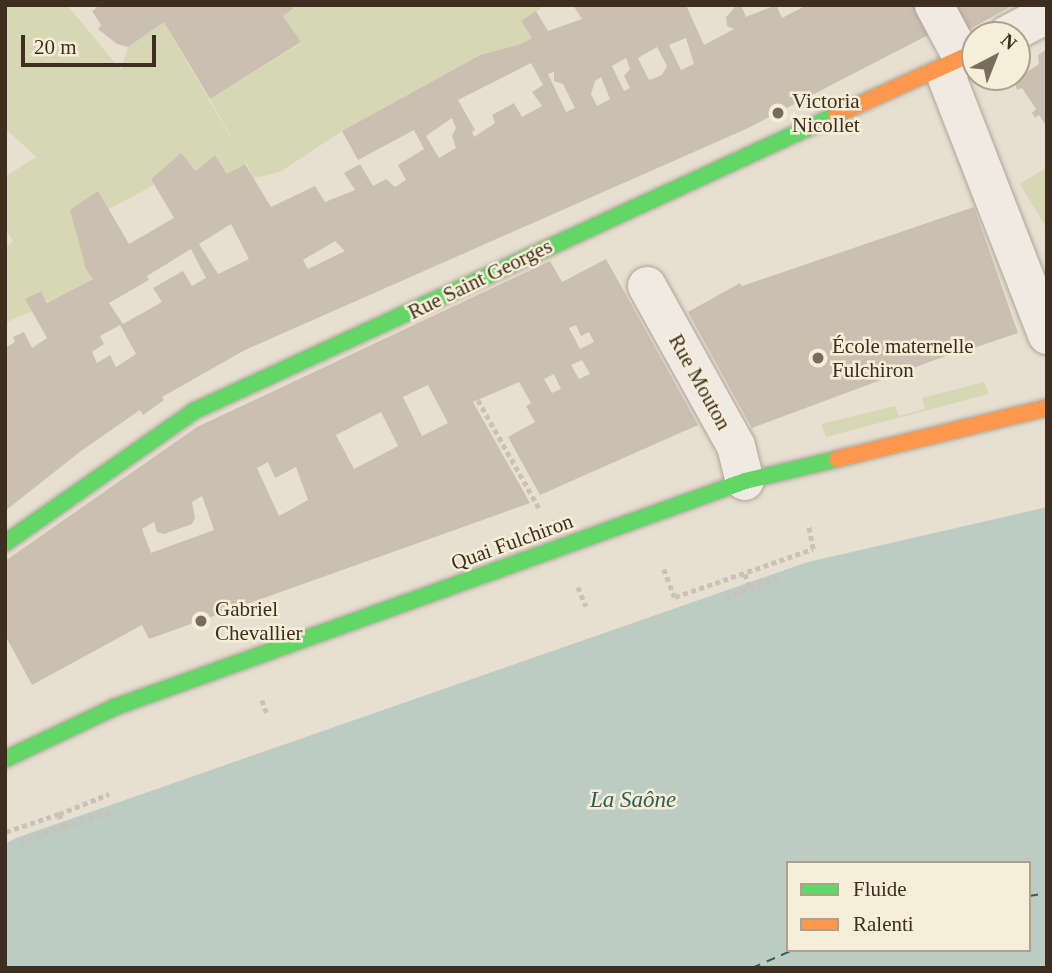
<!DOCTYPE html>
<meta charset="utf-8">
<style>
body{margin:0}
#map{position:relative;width:1052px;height:973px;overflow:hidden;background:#e7e0d1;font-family:Georgia,serif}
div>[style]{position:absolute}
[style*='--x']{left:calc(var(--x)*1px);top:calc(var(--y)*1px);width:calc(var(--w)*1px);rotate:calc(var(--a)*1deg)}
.green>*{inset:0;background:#d6d7b3}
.water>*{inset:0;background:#bcccc2}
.ferry>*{height:2px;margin-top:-1px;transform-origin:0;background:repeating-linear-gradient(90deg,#2f5d5a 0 9px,transparent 0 16px)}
.building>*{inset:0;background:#cbbfb2}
.path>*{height:4.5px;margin-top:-2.25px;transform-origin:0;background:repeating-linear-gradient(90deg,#c8c2b9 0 5px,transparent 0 8.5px)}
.roads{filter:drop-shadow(0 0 2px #ada599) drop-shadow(0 0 2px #ada599)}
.street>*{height:38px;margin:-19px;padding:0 19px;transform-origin:19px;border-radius:19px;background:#efebe3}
.fast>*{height:16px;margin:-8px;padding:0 8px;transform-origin:8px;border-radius:8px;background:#63d668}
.slow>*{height:16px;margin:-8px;padding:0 8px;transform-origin:8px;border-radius:8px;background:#ff974d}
.dots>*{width:19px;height:19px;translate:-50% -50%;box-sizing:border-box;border:4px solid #f7eed8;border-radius:50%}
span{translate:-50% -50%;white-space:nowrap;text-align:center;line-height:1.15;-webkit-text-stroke:5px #f7eed8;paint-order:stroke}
.poi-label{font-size:21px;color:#3d2e20}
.left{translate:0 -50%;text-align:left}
.street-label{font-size:21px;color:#3d2e20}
.water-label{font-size:23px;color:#2f5d5a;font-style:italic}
.frame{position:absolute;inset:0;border:7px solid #3d2e20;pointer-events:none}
.legend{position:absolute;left:786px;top:861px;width:245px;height:91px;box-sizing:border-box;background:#f7eed8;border:2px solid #ada18e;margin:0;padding:9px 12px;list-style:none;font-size:21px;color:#3d2e20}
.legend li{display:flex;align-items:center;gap:14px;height:35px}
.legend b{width:35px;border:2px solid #ada18e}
.north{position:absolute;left:961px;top:21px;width:70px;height:70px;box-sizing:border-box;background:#f7eed8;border:2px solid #ada18e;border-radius:50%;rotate:42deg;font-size:19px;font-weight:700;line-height:28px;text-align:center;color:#3d2e20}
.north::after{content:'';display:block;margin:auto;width:24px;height:32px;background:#786c5e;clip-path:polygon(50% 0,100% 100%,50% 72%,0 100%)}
.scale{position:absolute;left:21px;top:35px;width:135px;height:32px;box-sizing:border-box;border:4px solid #3d2e20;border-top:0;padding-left:9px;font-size:21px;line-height:24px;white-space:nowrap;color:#3d2e20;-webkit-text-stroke:5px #f7eed8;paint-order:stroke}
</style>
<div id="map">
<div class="green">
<div style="clip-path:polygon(5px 5px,67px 5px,121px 70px,128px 47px,164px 22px,243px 159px,210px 99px,301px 43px,283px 16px,294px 8px,293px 5px,546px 5px,521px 21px,532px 38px,521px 44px,480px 55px,342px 131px,280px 172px,254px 178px,246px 163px,227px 174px,215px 155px,196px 171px,181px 154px,151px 179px,154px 185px,109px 209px,93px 279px,48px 302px,40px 291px,25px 299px,32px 311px,5px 323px,5px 248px,13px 242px,5px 228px,5px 177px,36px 157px,5px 128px)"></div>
<div style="clip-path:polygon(1047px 167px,1047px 229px,1020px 184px)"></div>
<div style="clip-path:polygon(984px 382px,989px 394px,826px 437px,821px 424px,895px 406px,899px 416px,925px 409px,922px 398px)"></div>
</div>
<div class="water">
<div style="clip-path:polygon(evenodd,1047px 507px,1047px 968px,5px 968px,5px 844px,16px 838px,808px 562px,1047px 507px,788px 863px,1029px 863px,1029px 950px,788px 950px,788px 863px)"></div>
</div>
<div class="ferry">
<div style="--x:1029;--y:896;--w:18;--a:-9"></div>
<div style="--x:752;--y:968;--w:45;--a:-23.7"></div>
</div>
<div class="building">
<div style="clip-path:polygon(100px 5px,293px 5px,294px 8px,283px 16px,301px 42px,210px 99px,164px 22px,128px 47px,117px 44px,98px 29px,101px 25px,92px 11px)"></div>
<div style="clip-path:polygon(evenodd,573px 5px,686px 5px,704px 45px,734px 29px,727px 26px,726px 17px,737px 5px,741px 5px,746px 17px,776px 5px,782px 18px,807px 5px,923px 5px,936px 31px,746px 129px,245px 350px,162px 397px,164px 400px,143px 415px,140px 410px,81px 451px,5px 511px,5px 348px,15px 342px,13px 337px,24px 332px,32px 348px,47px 338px,25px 299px,41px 291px,47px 303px,93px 279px,86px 269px,70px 210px,98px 191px,129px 244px,174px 218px,151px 179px,181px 153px,196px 171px,215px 155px,227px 174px,245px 164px,271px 207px,315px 186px,325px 202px,355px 190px,344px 173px,360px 164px,373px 186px,386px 179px,395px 187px,406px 180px,398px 165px,424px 149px,414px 130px,358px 160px,342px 131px,480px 55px,521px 44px,532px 38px,521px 21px,536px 11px,548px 31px,582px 19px,573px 5px,686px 38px,694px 64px,681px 70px,669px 45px,686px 38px,573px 5px,657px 47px,667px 66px,662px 75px,649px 80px,638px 58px,657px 47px,573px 5px,626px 58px,630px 69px,624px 76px,630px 88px,624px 91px,612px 66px,626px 58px,573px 5px,531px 63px,543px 85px,532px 92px,542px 106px,522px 117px,514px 103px,492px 115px,495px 123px,474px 137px,472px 132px,475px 130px,458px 100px,531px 63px,573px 5px,554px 72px,554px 81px,563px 84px,575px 108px,566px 112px,548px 74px,554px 72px,573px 5px,601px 77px,610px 99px,597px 106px,591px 94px,595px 81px,601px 77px,573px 5px,452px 118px,456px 128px,452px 136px,456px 148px,439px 158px,426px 136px,452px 118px,573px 5px,231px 224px,249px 259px,218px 274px,199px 244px,231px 224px,573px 5px,335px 241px,345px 251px,308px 269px,303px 260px,335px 241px,573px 5px,191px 249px,206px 278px,192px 286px,183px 271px,153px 288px,162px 302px,123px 324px,109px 303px,149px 280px,147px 276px,191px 249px,573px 5px,120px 325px,136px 354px,116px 367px,110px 355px,97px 363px,92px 352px,104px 344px,100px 336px,120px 325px)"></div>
<div style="clip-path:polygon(950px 5px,1013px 5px,969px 30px)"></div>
<div style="clip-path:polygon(1047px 49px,1047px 127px,1039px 115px,1035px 118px,1032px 113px,1036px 109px,1022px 88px,1017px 90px,1015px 83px,1019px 83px,1020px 77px,1017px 72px,1022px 69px,1024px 74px,1039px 64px,1038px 55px)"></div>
<div style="clip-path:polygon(974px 207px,1018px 333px,959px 353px,959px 351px,752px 428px,688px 312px,740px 283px,742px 286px)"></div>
<div style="clip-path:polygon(evenodd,606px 259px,698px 425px,540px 495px,508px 437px,535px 422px,526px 406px,531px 403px,519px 382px,473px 402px,530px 503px,149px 639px,142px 625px,32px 685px,5px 635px,5px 561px,197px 427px,550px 261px,562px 282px,606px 259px,576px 325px,581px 336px,589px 332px,594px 342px,580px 349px,569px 328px,576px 325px,606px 259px,582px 360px,590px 374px,579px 379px,571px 365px,582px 360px,606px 259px,554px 374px,561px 389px,552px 393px,544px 379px,554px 374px,606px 259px,428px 385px,448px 423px,422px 436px,403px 397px,428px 385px,606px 259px,381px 412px,398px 446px,354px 469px,336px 435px,381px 412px,606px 259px,268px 462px,275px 478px,296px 467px,308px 500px,279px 516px,257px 468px,268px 462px,606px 259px,202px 496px,214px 530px,151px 553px,142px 529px,154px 522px,157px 532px,164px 534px,192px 524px,195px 518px,192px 502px,202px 496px)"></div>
</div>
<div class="path">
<div style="--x:478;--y:400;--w:124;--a:60.5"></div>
<div style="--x:664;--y:569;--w:30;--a:69"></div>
<div style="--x:675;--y:597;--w:146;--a:-19.2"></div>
<div style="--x:813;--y:549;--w:25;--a:-101"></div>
<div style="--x:745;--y:574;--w:15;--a:70"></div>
<div style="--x:750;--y:588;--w:30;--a:-21"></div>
<div style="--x:578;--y:587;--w:21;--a:67"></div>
<div style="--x:726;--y:598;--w:26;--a:-23"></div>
<div style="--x:262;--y:700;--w:15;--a:70"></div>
<div style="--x:59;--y:814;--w:54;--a:-21.8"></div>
<div style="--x:64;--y:826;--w:49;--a:-16.6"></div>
<div style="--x:6;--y:832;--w:56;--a:-18.8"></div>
<div style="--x:59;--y:814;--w:13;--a:67"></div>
<div style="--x:64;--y:826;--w:50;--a:157.6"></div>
</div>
<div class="roads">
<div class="street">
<div style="--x:934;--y:5;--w:61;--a:61.8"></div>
<div style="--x:1007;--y:35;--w:45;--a:-27.7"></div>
<div style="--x:947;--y:78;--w:276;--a:68.7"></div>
<div style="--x:647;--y:286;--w:183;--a:60.9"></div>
<div style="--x:736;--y:446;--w:36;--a:76"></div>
</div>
<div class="fast">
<div style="--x:5;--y:543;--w:231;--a:-34.9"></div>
<div style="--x:194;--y:411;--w:707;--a:-24.75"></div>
<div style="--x:5;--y:759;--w:122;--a:-25.3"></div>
<div style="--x:115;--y:707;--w:669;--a:-19.73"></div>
<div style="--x:745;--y:481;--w:95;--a:-13.4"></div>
</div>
<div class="slow">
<div style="--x:836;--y:115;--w:153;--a:-24.4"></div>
<div style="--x:837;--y:459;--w:216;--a:-13.7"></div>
</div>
</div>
<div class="dots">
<div style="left:778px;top:113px;background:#786c5e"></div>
<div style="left:818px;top:358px;background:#786c5e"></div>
<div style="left:201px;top:621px;background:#786c5e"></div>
</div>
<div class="poi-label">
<span class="left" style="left:792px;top:113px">Victoria<br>Nicollet</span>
<span class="left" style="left:832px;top:358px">École maternelle<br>Fulchiron</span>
<span class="left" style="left:215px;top:621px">Gabriel<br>Chevallier</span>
</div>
<div class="street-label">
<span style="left:480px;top:279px;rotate:-26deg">Rue Saint Georges</span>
<span style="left:700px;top:382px;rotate:61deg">Rue Mouton</span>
<span style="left:512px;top:542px;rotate:-20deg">Quai Fulchiron</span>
</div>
<div class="water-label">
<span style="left:633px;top:800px">La Saône</span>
</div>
<div class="frame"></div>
<ul class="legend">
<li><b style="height:9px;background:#63d668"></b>Fluide</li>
<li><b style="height:9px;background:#ff974d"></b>Ralenti</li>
</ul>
<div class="north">N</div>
<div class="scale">20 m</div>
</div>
